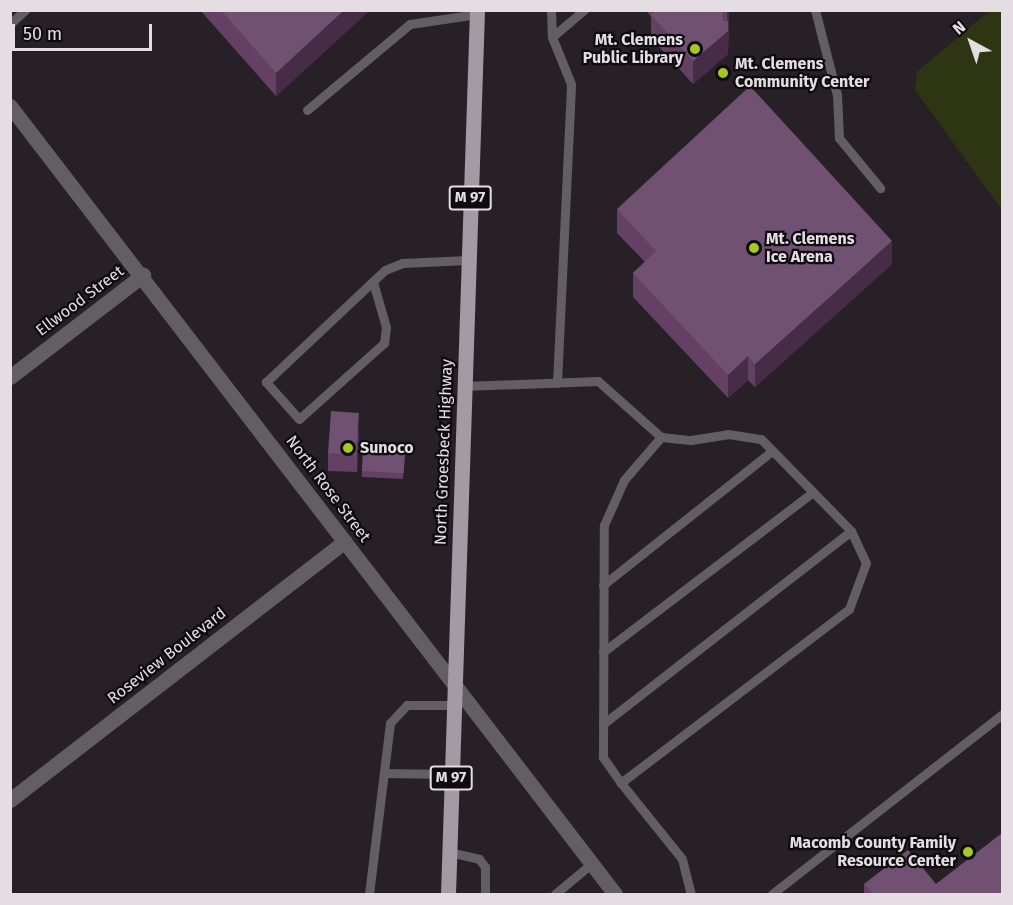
<!DOCTYPE html>
<style>
body{margin:0}
#map{position:relative;width:1013px;height:905px;overflow:hidden;background:#282027;font-family:"Fira Sans",sans-serif}
div>[style]{position:absolute}
[style*='--x']{left:calc(var(--x)*1px);top:calc(var(--y)*1px);width:calc(var(--w)*1px);rotate:calc(var(--a)*1deg)}
.green>*{inset:0;background:#2d3512}
.service>*{height:9px;margin:-4.5px;padding:0 4.5px;transform-origin:4.5px;border-radius:4.5px;background:#635e63}
.minor>*{height:15px;margin:-7.5px;padding:0 7.5px;transform-origin:7.5px;border-radius:7.5px;background:#635e63}
.primary>*{height:15px;margin:-7.5px;padding:0 7.5px;transform-origin:7.5px;border-radius:7.5px;background:#a39aa3}
.wall>*{inset:0;background:#644064}
.shaded-wall>*{inset:0;background:#462c46}
.building>*{inset:0;background:#715171;transform-origin:0 0}
.dots>*{width:16px;height:16px;translate:-50% -50%;box-sizing:border-box;border:3px solid #0e0b0e;border-radius:50%}
span{translate:-50% -50%;white-space:nowrap;text-align:center;line-height:1.15;-webkit-text-stroke:4.5px #0e0b0e;paint-order:stroke}
.shield-label span{padding:2px 4px;background:#0e0b0e;border:2px solid;border-radius:4px;-webkit-text-stroke-width:0}
.shield-label{font-size:15px;color:#e4dee3;font-weight:700}
.poi-label{font-size:16px;color:#e4dee3;font-weight:700}
.right{translate:-100% -50%;text-align:right}
.left{translate:0 -50%;text-align:left}
.street-label{font-size:16px;color:#e4dee3}
.frame{position:absolute;inset:0;border:12px solid #e4dee3;pointer-events:none}
.north{position:absolute;left:941px;top:12px;width:60px;height:60px;-webkit-text-stroke:4px #0e0b0e;paint-order:stroke;rotate:320deg;font-size:16px;font-weight:700;line-height:24px;text-align:center;color:#e4dee3}
.north::after{content:'';display:block;margin:auto;width:21px;height:27px;background:#e4dee3;clip-path:polygon(50% 0,100% 100%,50% 72%,0 100%)}
.scale{position:absolute;left:12px;top:24px;width:140px;height:27px;box-sizing:border-box;border:3px solid #e4dee3;border-top:0;padding-left:8px;font-size:18px;line-height:21px;white-space:nowrap;color:#e4dee3;-webkit-text-stroke:4px #0e0b0e;paint-order:stroke}
</style>
<div id="map">
<div class="green">
<div style="clip-path:polygon(990px 10px,1002px 11px,1002px 210px,915px 90px,917px 72px)"></div>
</div>
<div class="service">
<div style="--x:551;--y:10;--w:27;--a:88"></div>
<div style="--x:815;--y:10;--w:88;--a:75.5"></div>
<div style="--x:837;--y:95;--w:43;--a:87.3"></div>
<div style="--x:839;--y:138;--w:65;--a:50.6"></div>
<div style="--x:10;--y:24;--w:21;--a:-43"></div>
<div style="--x:307;--y:110;--w:134;--a:-39.9"></div>
<div style="--x:410;--y:24;--w:68;--a:-8.5"></div>
<div style="--x:373;--y:282;--w:47;--a:73.9"></div>
<div style="--x:386;--y:327;--w:16;--a:97"></div>
<div style="--x:384;--y:343;--w:114;--a:138.2"></div>
<div style="--x:299;--y:419;--w:50;--a:-131.7"></div>
<div style="--x:266;--y:382;--w:163;--a:-43.3"></div>
<div style="--x:385;--y:270;--w:18;--a:-22"></div>
<div style="--x:402;--y:263;--w:66;--a:-2.6"></div>
<div style="--x:557;--y:383;--w:299;--a:-87.3"></div>
<div style="--x:571;--y:84;--w:51;--a:-112"></div>
<div style="--x:552;--y:37;--w:42;--a:-40.2"></div>
<div style="--x:464;--y:386;--w:134;--a:-2.1"></div>
<div style="--x:598;--y:381;--w:84;--a:41.6"></div>
<div style="--x:661;--y:437;--w:30;--a:6"></div>
<div style="--x:691;--y:440;--w:37;--a:-9"></div>
<div style="--x:728;--y:434;--w:33;--a:9"></div>
<div style="--x:761;--y:439;--w:129;--a:45.6"></div>
<div style="--x:851;--y:531;--w:35;--a:65"></div>
<div style="--x:866;--y:563;--w:49;--a:110.3"></div>
<div style="--x:849;--y:609;--w:287;--a:142.7"></div>
<div style="--x:621;--y:783;--w:97;--a:51.2"></div>
<div style="--x:682;--y:859;--w:36;--a:76"></div>
<div style="--x:603;--y:585;--w:216;--a:-38.4"></div>
<div style="--x:603;--y:652;--w:264;--a:-37.3"></div>
<div style="--x:603;--y:724;--w:314;--a:-37.9"></div>
<div style="--x:384;--y:773;--w:67;--a:0.9"></div>
<div style="--x:621;--y:783;--w:32;--a:-125"></div>
<div style="--x:603;--y:757;--w:232;--a:-89.8"></div>
<div style="--x:604;--y:525;--w:49;--a:-66"></div>
<div style="--x:624;--y:480;--w:57;--a:-49.3"></div>
<div style="--x:449;--y:852;--w:31;--a:13"></div>
<div style="--x:479;--y:859;--w:10;--a:53"></div>
<div style="--x:485;--y:867;--w:27;--a:90"></div>
<div style="--x:369;--y:894;--w:172;--a:-83"></div>
<div style="--x:390;--y:723;--w:25;--a:-47"></div>
<div style="--x:407;--y:705;--w:46;--a:0"></div>
<div style="--x:555;--y:894;--w:47;--a:-39.8"></div>
<div style="--x:772;--y:894;--w:292;--a:-38"></div>
</div>
<div class="minor">
<div style="--x:10;--y:106;--w:993;--a:52.48"></div>
<div style="--x:10;--y:377;--w:168;--a:-37.5"></div>
<div style="--x:10;--y:800;--w:423;--a:-37.7"></div>
</div>
<div class="primary">
<div style="--x:448;--y:894;--w:884;--a:-88.12"></div>
</div>
<div class="wall">
<div style="clip-path:polygon(200px 10px,370px 10px,276px 96px)"></div>
<div style="clip-path:polygon(646px 10px,729px 10px,728px 54px,693px 84px,651px 38px,651px 17px)"></div>
<div style="clip-path:polygon(617px 209px,892px 264px,755px 387px,748px 380px,728px 398px,633px 297px,633px 273px,645px 262px,617px 233px)"></div>
<div style="clip-path:polygon(359px 431px,357px 472px,328px 471px,328px 453px)"></div>
<div style="clip-path:polygon(405px 451px,403px 479px,362px 477px,362px 471px)"></div>
<div style="clip-path:polygon(864px 884px,936px 884px,1002px 894px,864px 894px)"></div>
</div>
<div class="shaded-wall">
<div style="clip-path:polygon(344px 10px,370px 10px,276px 96px,276px 73px)"></div>
<div style="clip-path:polygon(727px 10px,729px 10px,728px 54px,693px 84px,693px 61px,727px 31px)"></div>
<div style="clip-path:polygon(892px 241px,892px 264px,755px 387px,755px 364px)"></div>
<div style="clip-path:polygon(748px 356px,748px 380px,728px 398px,728px 375px)"></div>
<div style="clip-path:polygon(359px 413px,359px 431px,357px 472px,357px 454px)"></div>
</div>
<div class="building">
<div style="clip-path:polygon(221px 10px,344px 10px,276px 73px)"></div>
<div style="clip-path:polygon(656px 10px,727px 10px,722px 11px,723px 21px,728px 21px,728px 31px,693px 61px,651px 15px)"></div>
<div style="clip-path:polygon(750px 86px,892px 241px,755px 364px,748px 356px,728px 375px,633px 273px,656px 251px,617px 209px)"></div>
<div style="left:331px;top:411px;width:28px;height:42px;rotate:4deg"></div>
<div style="left:363px;top:449px;width:42px;height:22px;rotate:3deg"></div>
<div style="clip-path:polygon(1002px 833px,1002px 894px,873px 894px,864px 884px,908px 850px,936px 884px)"></div>
</div>
<div class="dots">
<div style="left:695px;top:49px;background:#a7c820"></div>
<div style="left:723px;top:73px;background:#a7c820"></div>
<div style="left:754px;top:248px;background:#a7c820"></div>
<div style="left:348px;top:448px;background:#a7c820"></div>
<div style="left:968px;top:852px;background:#a7c820"></div>
</div>
<div class="shield-label">
<span style="left:470px;top:198px">M 97</span>
<span style="left:451px;top:778px">M 97</span>
</div>
<div class="poi-label">
<span class="right" style="left:683px;top:49px">Mt. Clemens<br>Public Library</span>
<span class="left" style="left:735px;top:73px">Mt. Clemens<br>Community Center</span>
<span class="left" style="left:766px;top:248px">Mt. Clemens<br>Ice Arena</span>
<span class="left" style="left:360px;top:448px">Sunoco</span>
<span class="right" style="left:956px;top:852px">Macomb County Family<br>Resource Center</span>
</div>
<div class="street-label">
<span style="left:80px;top:301px;rotate:-37deg">Ellwood Street</span>
<span style="left:444px;top:452px;rotate:-88deg">North Groesbeck Highway</span>
<span style="left:328px;top:489px;rotate:53deg">North Rose Street</span>
<span style="left:167px;top:656px;rotate:-38deg">Roseview Boulevard</span>
</div>
<div class="frame"></div>
<div class="north">N</div>
<div class="scale">50 m</div>
</div>
